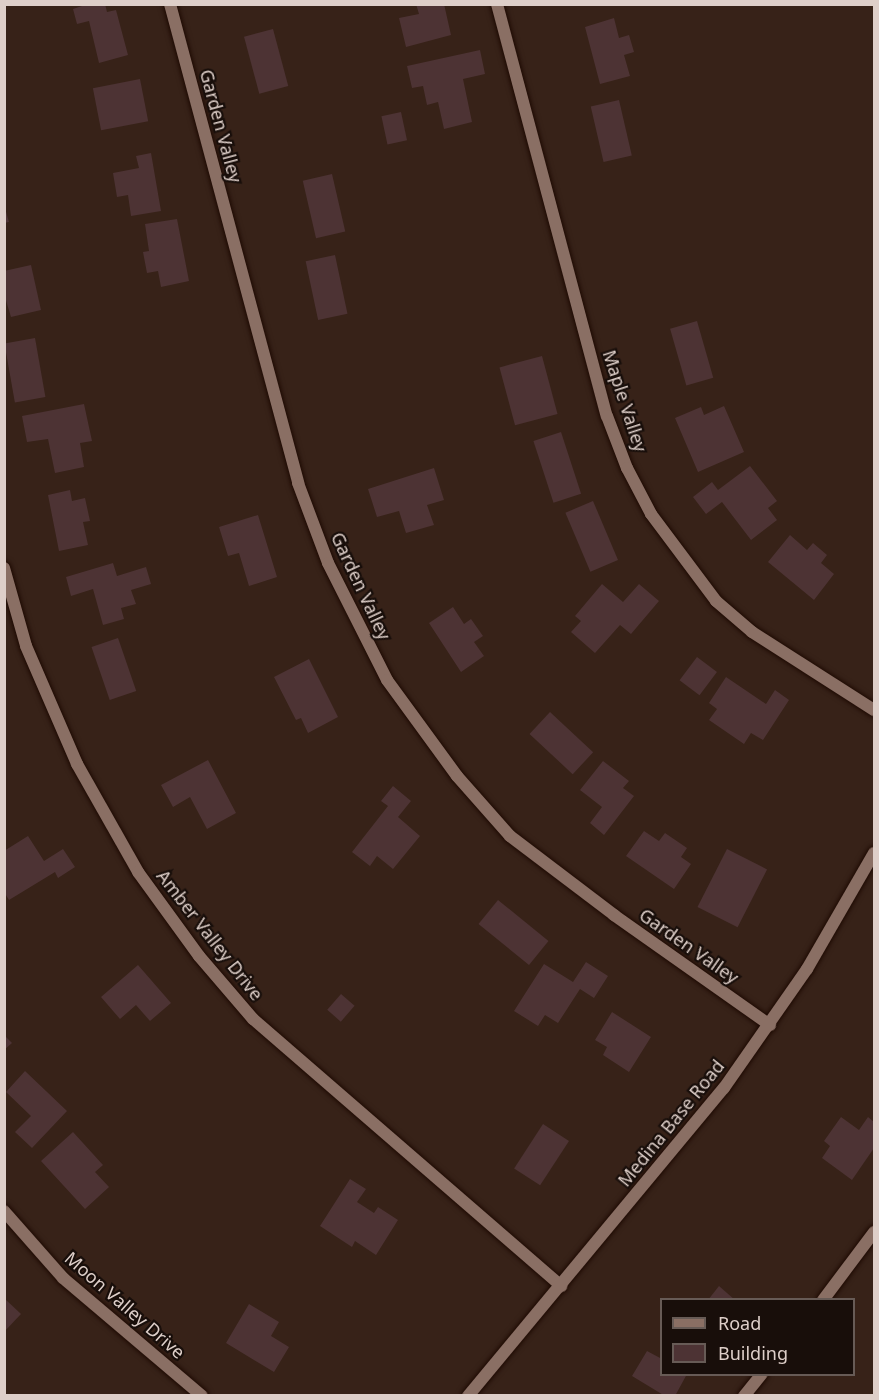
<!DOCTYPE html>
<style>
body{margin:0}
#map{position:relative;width:879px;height:1400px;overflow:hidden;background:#372218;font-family:"Noto Sans",sans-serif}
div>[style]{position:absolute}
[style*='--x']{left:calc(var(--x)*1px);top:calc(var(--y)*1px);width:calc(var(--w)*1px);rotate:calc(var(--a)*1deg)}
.building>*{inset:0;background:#4d3334;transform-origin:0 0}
.roads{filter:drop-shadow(0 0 2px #1e0a03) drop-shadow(0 0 2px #1e0a03)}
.minor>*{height:12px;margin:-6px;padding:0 6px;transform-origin:6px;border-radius:6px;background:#8a6f64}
.tertiary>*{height:12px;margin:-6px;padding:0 6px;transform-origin:6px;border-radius:6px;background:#8a6f64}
span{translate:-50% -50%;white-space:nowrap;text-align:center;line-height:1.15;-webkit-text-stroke:4.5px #180e0a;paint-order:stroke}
.street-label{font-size:18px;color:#decfc9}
.frame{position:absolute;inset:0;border:6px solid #decfc9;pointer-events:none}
.legend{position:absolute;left:660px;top:1298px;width:195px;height:78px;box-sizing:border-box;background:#180e0a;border:2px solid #675b56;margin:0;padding:8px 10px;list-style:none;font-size:18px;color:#decfc9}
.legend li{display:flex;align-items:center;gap:12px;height:30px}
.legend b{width:30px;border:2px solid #675b56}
</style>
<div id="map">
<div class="building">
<div style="clip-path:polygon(88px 4px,105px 4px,107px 12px,116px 10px,128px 55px,99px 63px,89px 21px,77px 24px,73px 9px)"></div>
<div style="clip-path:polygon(416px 4px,444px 4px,451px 35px,406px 47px,399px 18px,419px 14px)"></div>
<div style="clip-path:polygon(614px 18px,619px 38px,629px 35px,634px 52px,624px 55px,630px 76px,600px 84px,585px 27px)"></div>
<div style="left:273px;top:29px;width:59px;height:30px;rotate:75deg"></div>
<div style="clip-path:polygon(480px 50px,485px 74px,463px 79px,472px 122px,444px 129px,438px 102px,427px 105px,423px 86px,412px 88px,407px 66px)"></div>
<div style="left:140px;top:79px;width:43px;height:48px;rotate:79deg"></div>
<div style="left:619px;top:100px;width:57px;height:29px;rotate:77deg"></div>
<div style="left:401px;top:112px;width:29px;height:20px;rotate:78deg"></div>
<div style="clip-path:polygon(151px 153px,161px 211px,131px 216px,128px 195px,117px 197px,113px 173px,139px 168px,136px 156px)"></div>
<div style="left:332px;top:174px;width:59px;height:30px;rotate:77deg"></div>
<div style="clip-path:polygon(4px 205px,9px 222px,4px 223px)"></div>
<div style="clip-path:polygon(177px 219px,189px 281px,161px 287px,158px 271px,147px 273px,143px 252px,149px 251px,145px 224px)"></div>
<div style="left:335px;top:255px;width:60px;height:30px;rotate:78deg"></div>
<div style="clip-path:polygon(31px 265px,41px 310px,11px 317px,4px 294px,4px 271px)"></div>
<div style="left:697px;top:321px;width:59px;height:28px;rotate:74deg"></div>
<div style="left:35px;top:338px;width:60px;height:31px;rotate:80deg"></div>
<div style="left:542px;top:356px;width:60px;height:44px;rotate:75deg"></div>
<div style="clip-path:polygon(84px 404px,92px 441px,80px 443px,84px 467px,55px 473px,48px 439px,27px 442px,22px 416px)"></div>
<div style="clip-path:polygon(724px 406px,744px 452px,698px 472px,675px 418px,701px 407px,704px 415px)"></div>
<div style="left:561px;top:432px;width:65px;height:29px;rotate:72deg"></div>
<div style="clip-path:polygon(750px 466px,777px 501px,768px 508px,777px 520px,751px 540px,722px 502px,706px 514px,693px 497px,712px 482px,718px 490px)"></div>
<div style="clip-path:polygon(434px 468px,444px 500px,427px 505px,434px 525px,406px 533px,399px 511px,377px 517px,368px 489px)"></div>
<div style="clip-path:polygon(70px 490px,72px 501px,85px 498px,90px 521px,83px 522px,88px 545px,59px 551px,48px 495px)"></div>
<div style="left:593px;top:501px;width:64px;height:30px;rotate:67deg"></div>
<div style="clip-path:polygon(258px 515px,277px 577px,249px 586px,239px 553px,228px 556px,219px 527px)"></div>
<div style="clip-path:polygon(790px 535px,807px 550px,813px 543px,827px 555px,821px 563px,834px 574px,814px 600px,768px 562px)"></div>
<div style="clip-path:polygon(113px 563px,117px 576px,146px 567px,151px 584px,131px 590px,136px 604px,121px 608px,124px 619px,103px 625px,93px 589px,71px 596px,66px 577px)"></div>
<div style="clip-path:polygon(602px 584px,623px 602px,639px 584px,659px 601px,631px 634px,620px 625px,595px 653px,571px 632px,581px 621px,575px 616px)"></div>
<div style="clip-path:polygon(453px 607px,464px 624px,471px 619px,483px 636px,474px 642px,484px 656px,461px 672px,429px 623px)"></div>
<div style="left:118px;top:638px;width:56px;height:28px;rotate:71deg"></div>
<div style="left:697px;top:657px;width:25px;height:29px;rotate:37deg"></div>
<div style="clip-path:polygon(309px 659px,338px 717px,308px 733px,301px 718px,296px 720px,274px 677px)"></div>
<div style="clip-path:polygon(726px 677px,766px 704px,775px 690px,789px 700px,763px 740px,751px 733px,744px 744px,709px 720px,717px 709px,709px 703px)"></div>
<div style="left:550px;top:712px;width:59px;height:30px;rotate:43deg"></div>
<div style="clip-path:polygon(208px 760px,236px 813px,207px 829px,190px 797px,173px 807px,161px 785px)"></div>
<div style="clip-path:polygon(603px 761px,629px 781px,623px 788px,634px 796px,604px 835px,590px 823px,602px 807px,580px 790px)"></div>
<div style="clip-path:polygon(393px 786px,411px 801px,398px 817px,420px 836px,393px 869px,377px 856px,370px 866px,352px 852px,388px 806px,381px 801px)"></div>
<div style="clip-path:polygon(644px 831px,659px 841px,665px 833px,687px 848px,681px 857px,691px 864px,674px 889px,626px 856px)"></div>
<div style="clip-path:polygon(28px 836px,44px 861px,63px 849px,75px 867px,58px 878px,55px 872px,9px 900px,4px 892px,4px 851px)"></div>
<div style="left:727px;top:849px;width:45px;height:65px;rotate:27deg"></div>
<div style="left:498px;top:900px;width:65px;height:31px;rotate:39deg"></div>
<div style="clip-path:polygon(586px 962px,608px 976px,594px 998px,580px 989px,558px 1023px,545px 1015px,538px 1026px,514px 1011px,544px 964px,573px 982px)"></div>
<div style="clip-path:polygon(138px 965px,171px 1003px,150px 1021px,136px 1005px,120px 1019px,101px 997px)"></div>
<div style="left:341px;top:994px;width:18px;height:21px;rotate:41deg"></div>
<div style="clip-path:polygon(612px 1012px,651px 1037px,629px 1072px,603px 1055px,607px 1047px,595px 1040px)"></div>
<div style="clip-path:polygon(4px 1035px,12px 1043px,4px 1050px)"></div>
<div style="clip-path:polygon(25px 1071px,67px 1111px,32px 1148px,15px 1132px,31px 1116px,6px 1092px)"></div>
<div style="clip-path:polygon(841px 1117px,859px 1130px,868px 1117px,874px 1122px,874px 1148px,852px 1180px,822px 1158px,830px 1146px,824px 1141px)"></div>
<div style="left:543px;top:1124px;width:31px;height:53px;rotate:33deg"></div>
<div style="clip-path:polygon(73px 1132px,103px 1165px,95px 1172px,109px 1187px,85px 1209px,41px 1161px)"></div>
<div style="clip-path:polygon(350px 1179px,366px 1189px,357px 1202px,374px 1213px,378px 1207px,398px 1220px,376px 1255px,355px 1241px,352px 1247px,320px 1226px)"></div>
<div style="clip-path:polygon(719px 1286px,735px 1300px,708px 1300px)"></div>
<div style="clip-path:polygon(4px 1298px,21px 1314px,4px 1332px)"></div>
<div style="clip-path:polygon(249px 1304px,279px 1322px,271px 1336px,289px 1347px,274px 1372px,226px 1343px)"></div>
<div style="clip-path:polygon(647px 1351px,662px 1359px,662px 1374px,687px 1374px,675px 1396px,665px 1396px,632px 1376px)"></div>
</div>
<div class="roads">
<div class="minor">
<div style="--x:170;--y:4;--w:496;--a:75"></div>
<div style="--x:298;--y:483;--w:85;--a:69.4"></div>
<div style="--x:328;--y:563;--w:131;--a:63.2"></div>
<div style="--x:387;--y:680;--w:119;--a:53.9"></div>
<div style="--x:457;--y:776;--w:80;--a:48.5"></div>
<div style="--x:510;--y:836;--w:131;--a:37.2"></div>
<div style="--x:614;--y:915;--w:191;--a:35.2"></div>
<div style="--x:497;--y:4;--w:426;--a:75.1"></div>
<div style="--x:607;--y:416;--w:56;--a:69"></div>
<div style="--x:627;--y:468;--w:52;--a:62.4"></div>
<div style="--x:651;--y:514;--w:109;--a:53.2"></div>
<div style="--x:716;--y:601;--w:48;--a:40.7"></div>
<div style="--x:752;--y:632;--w:145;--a:32.6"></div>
<div style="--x:4;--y:568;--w:81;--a:74.2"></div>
<div style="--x:26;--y:646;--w:129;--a:66.6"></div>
<div style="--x:77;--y:764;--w:124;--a:60.5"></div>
<div style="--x:138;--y:872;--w:104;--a:54"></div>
<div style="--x:199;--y:956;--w:83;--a:49.4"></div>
<div style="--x:253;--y:1019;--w:408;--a:40.9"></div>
<div style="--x:4;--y:1211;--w:89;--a:48.6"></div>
<div style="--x:63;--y:1278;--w:182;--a:40.3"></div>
<div style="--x:823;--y:1300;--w:85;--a:-53.1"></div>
<div style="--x:744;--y:1396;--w:28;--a:-51"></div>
</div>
<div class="tertiary">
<div style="--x:468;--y:1396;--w:400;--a:-50.3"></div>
<div style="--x:724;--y:1088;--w:145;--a:-55.1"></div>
<div style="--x:807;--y:969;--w:134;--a:-60"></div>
</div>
</div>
<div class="street-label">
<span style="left:221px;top:126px;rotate:75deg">Garden Valley</span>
<span style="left:625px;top:401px;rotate:72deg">Maple Valley</span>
<span style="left:361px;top:586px;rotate:65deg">Garden Valley</span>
<span style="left:210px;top:935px;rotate:52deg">Amber Valley Drive</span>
<span style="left:689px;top:946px;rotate:35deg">Garden Valley</span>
<span style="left:671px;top:1123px;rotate:-51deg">Medina Base Road</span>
<span style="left:125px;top:1305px;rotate:41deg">Moon Valley Drive</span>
</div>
<div class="frame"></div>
<ul class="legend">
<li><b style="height:8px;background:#8a6f64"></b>Road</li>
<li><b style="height:16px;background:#4d3334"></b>Building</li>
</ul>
</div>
